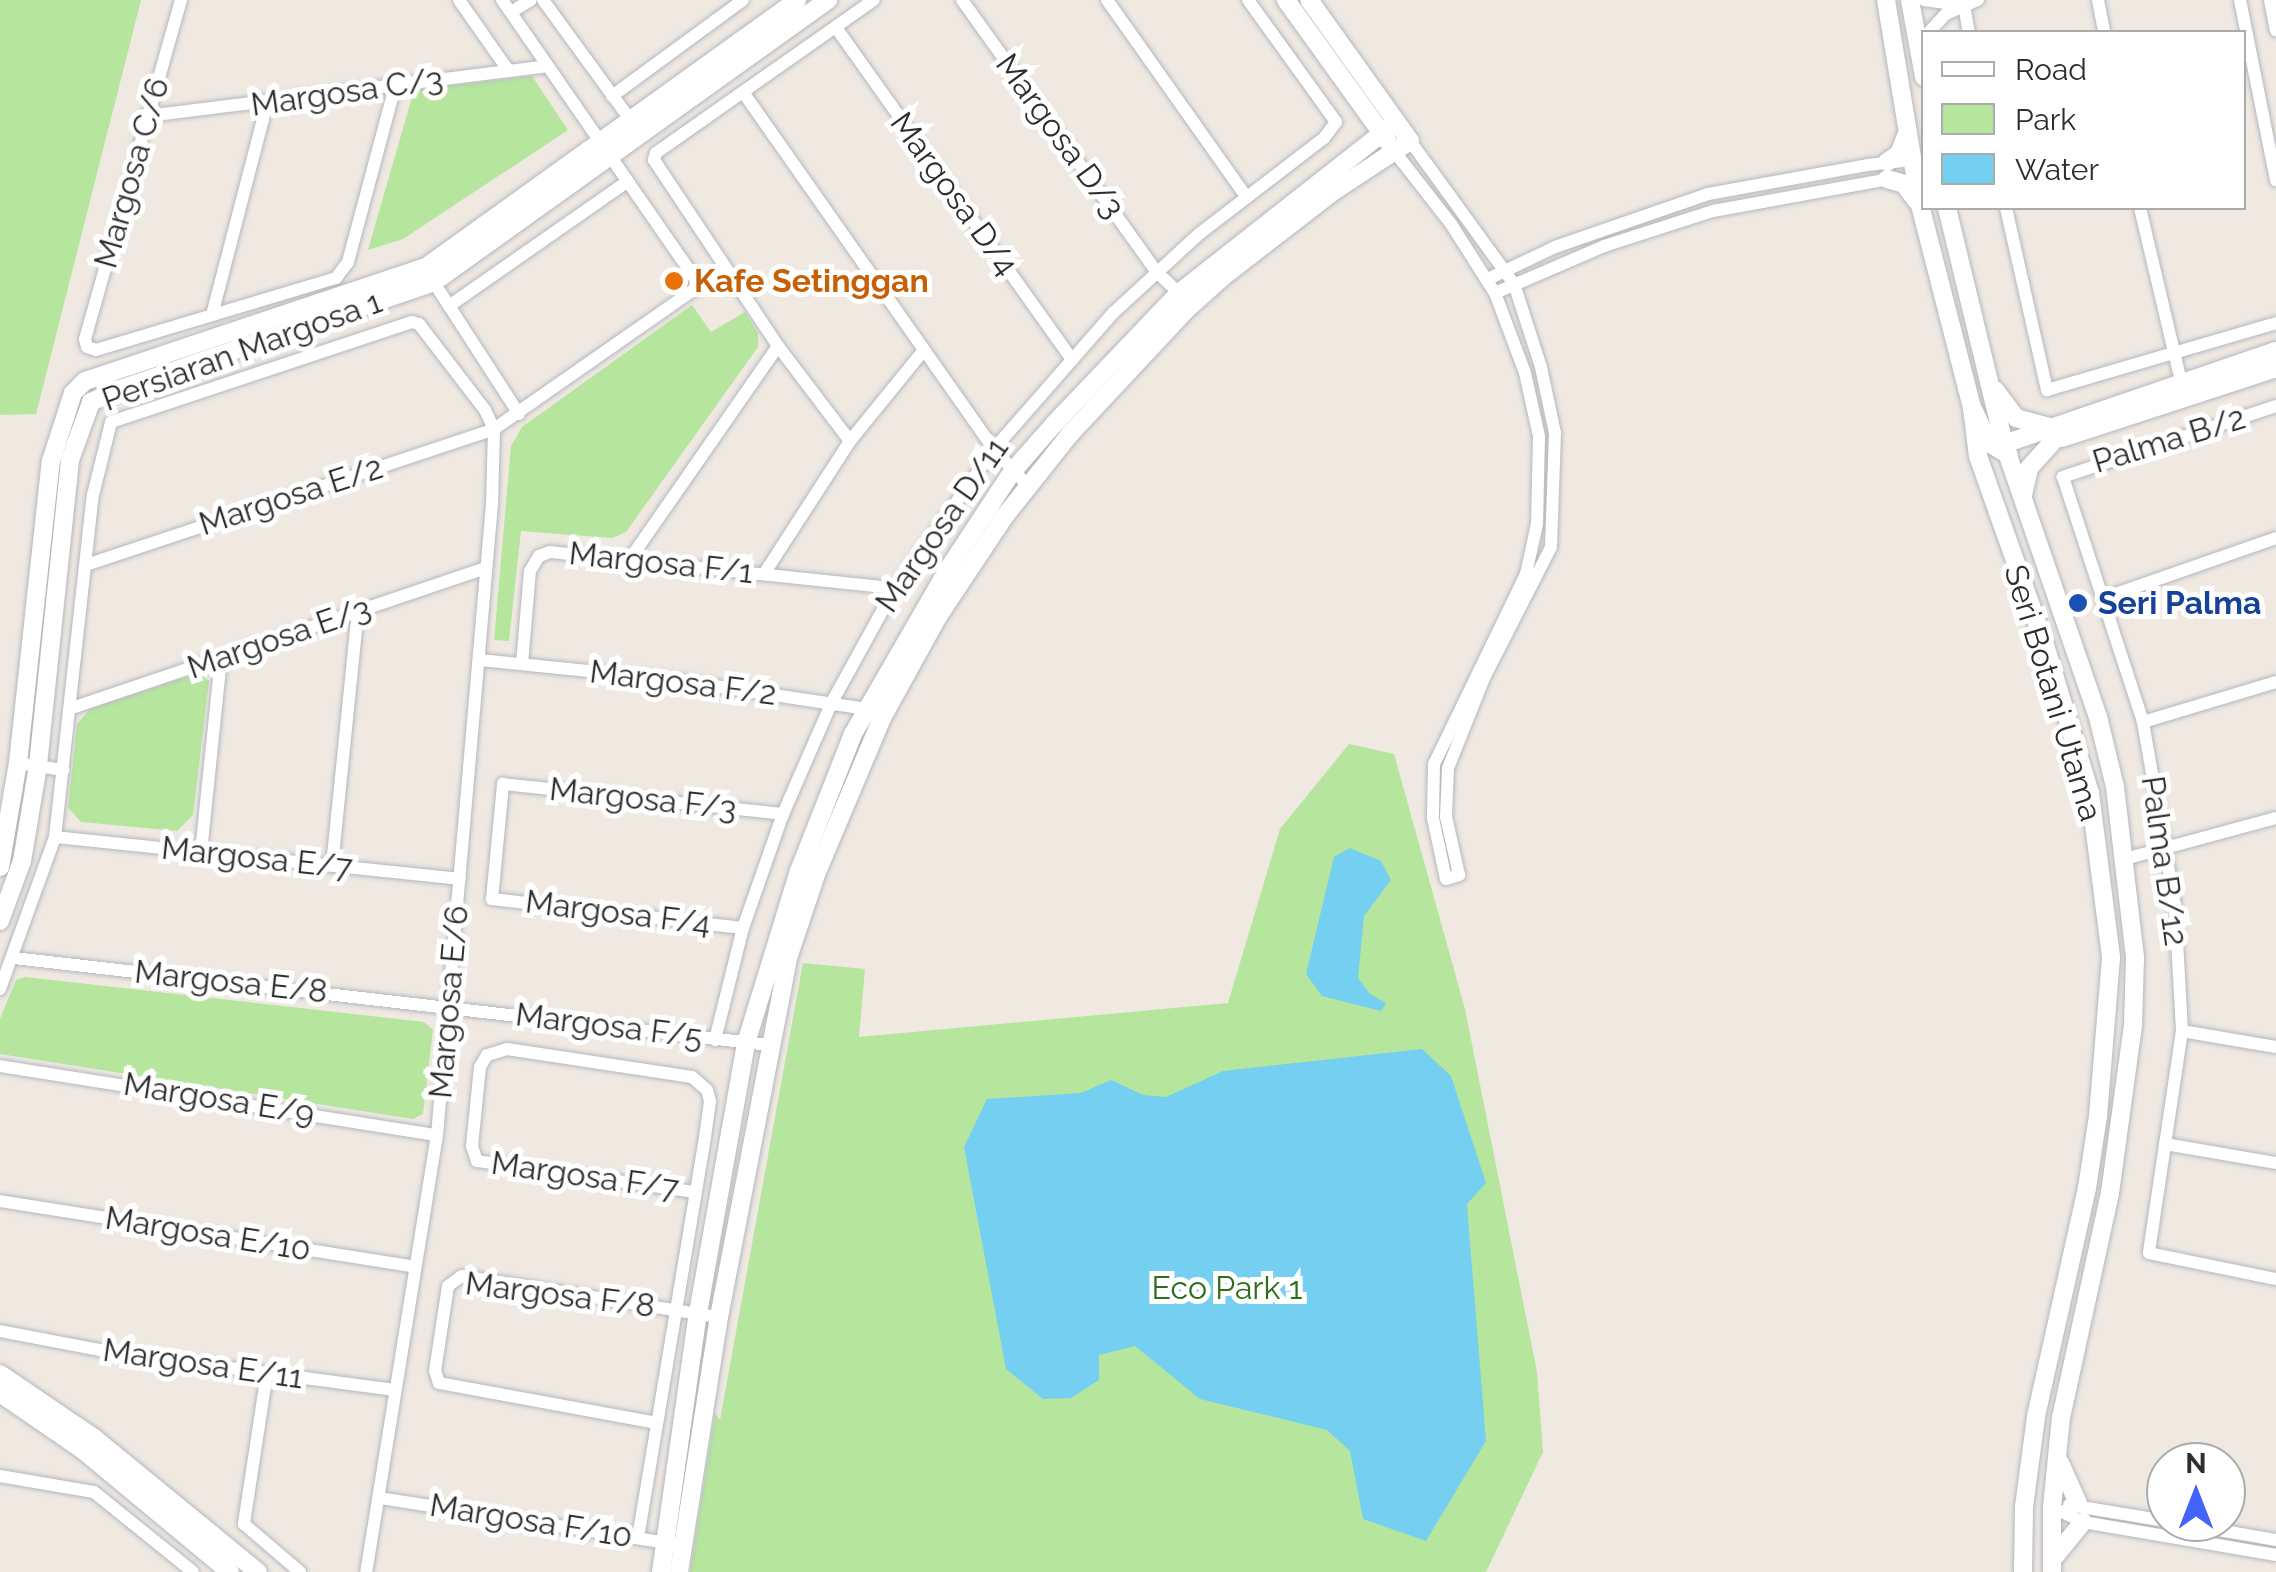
<!DOCTYPE html>
<style>
body{margin:0}
#map{position:relative;width:2276px;height:1572px;overflow:hidden;background:#efe9e1;font-family:Raleway,sans-serif}
div>[style]{position:absolute}
[style*='--x']{left:calc(var(--x)*1px);top:calc(var(--y)*1px);width:calc(var(--w)*1px);rotate:calc(var(--a)*1deg)}
.green>*{inset:0;background:#b6e59e}
.water>*{inset:0;background:#75cff0}
.roads{filter:drop-shadow(0 0 2px #b4b7c1) drop-shadow(0 0 2px #b4b7c1)}
.street>*{height:12px;margin:-6px;padding:0 6px;transform-origin:6px;border-radius:6px;background:#fff}
.secondary>*{height:18px;margin:-9px;padding:0 9px;transform-origin:9px;border-radius:9px;background:#fff}
.dots>*{width:28px;height:28px;translate:-50% -50%;box-sizing:border-box;border:5px solid #fff;border-radius:50%}
span{translate:-50% -50%;white-space:nowrap;text-align:center;line-height:1.15;-webkit-text-stroke:10px #fff;paint-order:stroke}
.street-label{font-size:32px;color:#2e2e2e}
.food-label{font-size:32px;color:#c56008;font-weight:700}
.left{translate:0 -50%;text-align:left}
.transit-label{font-size:32px;color:#164399;font-weight:700}
.park-label{font-size:32px;color:#2c6e1b}
.legend{position:absolute;left:1921px;top:30px;width:325px;height:180px;box-sizing:border-box;background:#fff;border:2px solid #ababab;margin:0;padding:12px 18px;list-style:none;font-size:30px;color:#2e2e2e}
.legend li{display:flex;align-items:center;gap:20px;height:50px}
.legend b{width:50px;border:2px solid #ababab}
.north{position:absolute;left:2146px;top:1442px;width:100px;height:100px;box-sizing:border-box;background:#fff;border:2px solid #ababab;border-radius:50%;rotate:0deg;font-size:28px;font-weight:700;line-height:40px;text-align:center;color:#2e2e2e}
.north::after{content:'';display:block;margin:auto;width:35px;height:45px;background:#4264fb;clip-path:polygon(50% 0,100% 100%,50% 72%,0 100%)}
</style>
<div id="map">
<div class="green">
<div style="clip-path:polygon(0 0,141px 0,36px 414px,0 415px)"></div>
<div style="clip-path:polygon(532px 76px,568px 130px,403px 239px,368px 250px,414px 90px)"></div>
<div style="clip-path:polygon(692px 305px,711px 332px,745px 312px,758px 333px,758px 347px,626px 532px,612px 538px,521px 531px,509px 641px,494px 640px,511px 446px,522px 427px)"></div>
<div style="clip-path:polygon(199px 673px,209px 681px,193px 815px,177px 831px,81px 822px,68px 808px,77px 724px,90px 709px)"></div>
<div style="clip-path:polygon(1349px 744px,1394px 754px,1465px 1009px,1537px 1372px,1543px 1452px,1486px 1572px,690px 1572px,715px 1413px,720px 1420px,803px 963px,865px 969px,859px 1037px,1228px 1003px,1280px 829px)"></div>
<div style="clip-path:polygon(25px 977px,424px 1022px,433px 1030px,423px 1114px,413px 1119px,0 1054px,0 1019px,16px 980px)"></div>
</div>
<div class="water">
<div style="clip-path:polygon(1350px 848px,1381px 861px,1391px 880px,1364px 916px,1358px 978px,1370px 994px,1386px 1003px,1381px 1011px,1322px 996px,1306px 974px,1334px 857px)"></div>
<div style="clip-path:polygon(1422px 1049px,1451px 1076px,1486px 1183px,1467px 1204px,1486px 1441px,1426px 1541px,1363px 1519px,1350px 1451px,1327px 1430px,1200px 1399px,1135px 1346px,1099px 1355px,1099px 1380px,1071px 1398px,1043px 1399px,1006px 1369px,964px 1147px,987px 1099px,1081px 1093px,1111px 1080px,1143px 1095px,1166px 1097px,1223px 1071px)"></div>
</div>
<div class="roads">
<div class="street">
<div style="--x:181;--y:0;--w:352;--a:105.8"></div>
<div style="--x:85;--y:339;--w:8;--a:76"></div>
<div style="--x:87;--y:347;--w:9;--a:18"></div>
<div style="--x:96;--y:350;--w:251;--a:-16.7"></div>
<div style="--x:336;--y:278;--w:20;--a:-53"></div>
<div style="--x:348;--y:262;--w:182;--a:-75"></div>
<div style="--x:459;--y:0;--w:85;--a:55"></div>
<div style="--x:543;--y:0;--w:146;--a:53.9"></div>
<div style="--x:962;--y:0;--w:335;--a:54.4"></div>
<div style="--x:1157;--y:272;--w:30;--a:44"></div>
<div style="--x:1107;--y:0;--w:242;--a:54.7"></div>
<div style="--x:1924;--y:0;--w:37;--a:8"></div>
<div style="--x:2098;--y:0;--w:33;--a:79"></div>
<div style="--x:2240;--y:0;--w:184;--a:78.7"></div>
<div style="--x:2270;--y:0;--w:31;--a:79"></div>
<div style="--x:1964;--y:5;--w:27;--a:80"></div>
<div style="--x:511;--y:12;--w:23;--a:-31"></div>
<div style="--x:837;--y:29;--w:404;--a:54.6"></div>
<div style="--x:1929;--y:32;--w:25;--a:-47"></div>
<div style="--x:1946;--y:14;--w:35;--a:-24"></div>
<div style="--x:745;--y:95;--w:433;--a:54.9"></div>
<div style="--x:994;--y:449;--w:50;--a:47.4"></div>
<div style="--x:612;--y:96;--w:162;--a:-36.2"></div>
<div style="--x:147;--y:116;--w:403;--a:-7.1"></div>
<div style="--x:1394;--y:151;--w:93;--a:52"></div>
<div style="--x:1451;--y:224;--w:82;--a:57.5"></div>
<div style="--x:1495;--y:293;--w:85;--a:69.4"></div>
<div style="--x:1525;--y:373;--w:65;--a:77.5"></div>
<div style="--x:1539;--y:436;--w:88;--a:91.3"></div>
<div style="--x:1537;--y:524;--w:51;--a:102.4"></div>
<div style="--x:1526;--y:574;--w:211;--a:115.8"></div>
<div style="--x:1434;--y:764;--w:54;--a:91.1"></div>
<div style="--x:1433;--y:818;--w:62;--a:78"></div>
<div style="--x:1446;--y:879;--w:14;--a:-17"></div>
<div style="--x:1459;--y:875;--w:59;--a:-102.6"></div>
<div style="--x:1446;--y:817;--w:49;--a:-87.7"></div>
<div style="--x:1448;--y:768;--w:97;--a:-68.2"></div>
<div style="--x:1484;--y:678;--w:147;--a:-62.9"></div>
<div style="--x:1551;--y:547;--w:114;--a:-88"></div>
<div style="--x:1555;--y:433;--w:67;--a:-102"></div>
<div style="--x:1541;--y:367;--w:87;--a:-108"></div>
<div style="--x:1514;--y:284;--w:177;--a:-126"></div>
<div style="--x:2006;--y:208;--w:187;--a:77.3"></div>
<div style="--x:2047;--y:390;--w:239;--a:-16.3"></div>
<div style="--x:2140;--y:208;--w:187;--a:76.7"></div>
<div style="--x:431;--y:278;--w:162;--a:57.1"></div>
<div style="--x:1488;--y:279;--w:74;--a:-25.5"></div>
<div style="--x:1555;--y:247;--w:162;--a:-19.1"></div>
<div style="--x:1708;--y:194;--w:163;--a:-10.3"></div>
<div style="--x:1868;--y:165;--w:43;--a:-6.6"></div>
<div style="--x:1911;--y:160;--w:14;--a:21"></div>
<div style="--x:1495;--y:293;--w:119;--a:-23.3"></div>
<div style="--x:1604;--y:246;--w:114;--a:-17.8"></div>
<div style="--x:1713;--y:211;--w:184;--a:-10.3"></div>
<div style="--x:449;--y:306;--w:218;--a:-34.9"></div>
<div style="--x:212;--y:315;--w:218;--a:-75.4"></div>
<div style="--x:2276;--y:406;--w:225;--a:161.6"></div>
<div style="--x:2063;--y:477;--w:258;--a:71.9"></div>
<div style="--x:2143;--y:722;--w:186;--a:80.1"></div>
<div style="--x:2175;--y:905;--w:126;--a:86.8"></div>
<div style="--x:2182;--y:1031;--w:224;--a:98.5"></div>
<div style="--x:2149;--y:1253;--w:130;--a:11.6"></div>
<div style="--x:850;--y:441;--w:119;--a:-127.2"></div>
<div style="--x:778;--y:346;--w:224;--a:-123.7"></div>
<div style="--x:654;--y:160;--w:7;--a:-74"></div>
<div style="--x:656;--y:153;--w:266;--a:-35.1"></div>
<div style="--x:630;--y:559;--w:259;--a:-55.2"></div>
<div style="--x:89;--y:564;--w:427;--a:-18.4"></div>
<div style="--x:494;--y:429;--w:245;--a:-34.9"></div>
<div style="--x:695;--y:289;--w:9;--a:-84"></div>
<div style="--x:696;--y:280;--w:341;--a:-124.7"></div>
<div style="--x:764;--y:574;--w:158;--a:-57.1"></div>
<div style="--x:850;--y:441;--w:117;--a:-50.9"></div>
<div style="--x:2104;--y:598;--w:182;--a:-19.2"></div>
<div style="--x:480;--y:660;--w:189;--a:5.8"></div>
<div style="--x:668;--y:679;--w:206;--a:8.6"></div>
<div style="--x:522;--y:664;--w:93;--a:-85.1"></div>
<div style="--x:530;--y:571;--w:17;--a:-59"></div>
<div style="--x:539;--y:556;--w:12;--a:-20"></div>
<div style="--x:550;--y:552;--w:347;--a:6"></div>
<div style="--x:72;--y:708;--w:437;--a:-18.7"></div>
<div style="--x:2143;--y:722;--w:139;--a:-16.7"></div>
<div style="--x:18;--y:763;--w:46;--a:8.8"></div>
<div style="--x:55;--y:837;--w:407;--a:5.9"></div>
<div style="--x:201;--y:852;--w:195;--a:-84.1"></div>
<div style="--x:2125;--y:859;--w:156;--a:-15.2"></div>
<div style="--x:332;--y:866;--w:255;--a:-84.2"></div>
<div style="--x:743;--y:928;--w:253;--a:-173.4"></div>
<div style="--x:492;--y:899;--w:116;--a:-84.5"></div>
<div style="--x:503;--y:784;--w:282;--a:6.1"></div>
<div style="--x:14;--y:958;--w:760;--a:6.57"></div>
<div style="--x:0;--y:989;--w:162;--a:-70.1"></div>
<div style="--x:55;--y:837;--w:344;--a:-83.7"></div>
<div style="--x:93;--y:495;--w:75;--a:-76.1"></div>
<div style="--x:111;--y:422;--w:317;--a:-18.4"></div>
<div style="--x:412;--y:322;--w:7;--a:16"></div>
<div style="--x:419;--y:324;--w:108;--a:52.5"></div>
<div style="--x:485;--y:410;--w:21;--a:65"></div>
<div style="--x:494;--y:429;--w:75;--a:91.5"></div>
<div style="--x:492;--y:504;--w:633;--a:94.98"></div>
<div style="--x:437;--y:1135;--w:443;--a:99.2"></div>
<div style="--x:2182;--y:1031;--w:95;--a:9.7"></div>
<div style="--x:715;--y:1040;--w:115;--a:-76"></div>
<div style="--x:743;--y:928;--w:121;--a:-70.7"></div>
<div style="--x:783;--y:814;--w:122;--a:-66.4"></div>
<div style="--x:832;--y:702;--w:130;--a:-61.1"></div>
<div style="--x:895;--y:588;--w:171;--a:-54.5"></div>
<div style="--x:994;--y:449;--w:181;--a:-48.8"></div>
<div style="--x:1113;--y:313;--w:117;--a:-42.6"></div>
<div style="--x:1199;--y:234;--w:158;--a:-37.5"></div>
<div style="--x:1324;--y:138;--w:20;--a:-53"></div>
<div style="--x:1336;--y:122;--w:150;--a:-125.8"></div>
<div style="--x:0;--y:1066;--w:442;--a:9"></div>
<div style="--x:2165;--y:1144;--w:113;--a:9.7"></div>
<div style="--x:0;--y:1201;--w:420;--a:9"></div>
<div style="--x:0;--y:1331;--w:112;--a:10.8"></div>
<div style="--x:110;--y:1352;--w:287;--a:7.6"></div>
<div style="--x:267;--y:1373;--w:153;--a:98.7"></div>
<div style="--x:244;--y:1524;--w:74;--a:40.6"></div>
<div style="--x:657;--y:1423;--w:222;--a:-169.6"></div>
<div style="--x:439;--y:1383;--w:13;--a:-108"></div>
<div style="--x:435;--y:1371;--w:86;--a:-81.3"></div>
<div style="--x:448;--y:1286;--w:17;--a:-36"></div>
<div style="--x:462;--y:1276;--w:260;--a:9.1"></div>
<div style="--x:0;--y:1476;--w:95;--a:9.7"></div>
<div style="--x:94;--y:1492;--w:127;--a:38.9"></div>
<div style="--x:380;--y:1498;--w:298;--a:8.9"></div>
<div style="--x:2069;--y:1505;--w:98;--a:9.4"></div>
<div style="--x:2052;--y:1507;--w:34;--a:26"></div>
<div style="--x:2083;--y:1522;--w:196;--a:9.7"></div>
<div style="--x:2173;--y:1522;--w:105;--a:9.9"></div>
<div style="--x:638;--y:1538;--w:407;--a:-80.5"></div>
<div style="--x:705;--y:1137;--w:36;--a:-82"></div>
<div style="--x:710;--y:1101;--w:11;--a:-105"></div>
<div style="--x:707;--y:1090;--w:20;--a:-139"></div>
<div style="--x:692;--y:1077;--w:187;--a:-171.4"></div>
<div style="--x:507;--y:1049;--w:21;--a:163"></div>
<div style="--x:487;--y:1055;--w:14;--a:120"></div>
<div style="--x:480;--y:1067;--w:79;--a:95.8"></div>
<div style="--x:472;--y:1146;--w:16;--a:72"></div>
<div style="--x:477;--y:1161;--w:220;--a:8.1"></div>
</div>
<div class="secondary">
<div style="--x:1286;--y:0;--w:175;--a:54.3"></div>
<div style="--x:1886;--y:0;--w:208;--a:80.6"></div>
<div style="--x:1920;--y:205;--w:210;--a:75.6"></div>
<div style="--x:1972;--y:408;--w:48;--a:82.9"></div>
<div style="--x:1978;--y:456;--w:201;--a:70.5"></div>
<div style="--x:2045;--y:645;--w:155;--a:73.1"></div>
<div style="--x:2090;--y:793;--w:166;--a:82.7"></div>
<div style="--x:2111;--y:958;--w:159;--a:94.7"></div>
<div style="--x:2098;--y:1116;--w:73;--a:98.7"></div>
<div style="--x:2087;--y:1188;--w:235;--a:102.6"></div>
<div style="--x:2036;--y:1417;--w:91;--a:97.6"></div>
<div style="--x:2024;--y:1507;--w:65;--a:90.9"></div>
<div style="--x:1910;--y:0;--w:78;--a:79.7"></div>
<div style="--x:1887;--y:162;--w:14;--a:-34"></div>
<div style="--x:1899;--y:154;--w:19;--a:-69"></div>
<div style="--x:1887;--y:179;--w:18;--a:16"></div>
<div style="--x:1904;--y:184;--w:21;--a:53"></div>
<div style="--x:1947;--y:208;--w:243;--a:76.4"></div>
<div style="--x:2004;--y:444;--w:289;--a:71"></div>
<div style="--x:2098;--y:717;--w:72;--a:76.3"></div>
<div style="--x:2115;--y:787;--w:172;--a:83.3"></div>
<div style="--x:2135;--y:958;--w:67;--a:91.7"></div>
<div style="--x:2133;--y:1025;--w:170;--a:97.8"></div>
<div style="--x:2110;--y:1193;--w:229;--a:102.3"></div>
<div style="--x:2061;--y:1417;--w:90;--a:95.7"></div>
<div style="--x:2052;--y:1507;--w:65;--a:90"></div>
<div style="--x:1995;--y:390;--w:35;--a:53"></div>
<div style="--x:2016;--y:418;--w:39;--a:15"></div>
<div style="--x:1974;--y:411;--w:35;--a:65"></div>
<div style="--x:1989;--y:443;--w:23;--a:31"></div>
<div style="--x:2062;--y:438;--w:225;--a:-18.1"></div>
<div style="--x:2004;--y:444;--w:287;--a:-18.9"></div>
<div style="--x:2023;--y:495;--w:28;--a:-77"></div>
<div style="--x:2029;--y:468;--w:36;--a:-48"></div>
<div style="--x:0;--y:867;--w:106;--a:-80.2"></div>
<div style="--x:18;--y:763;--w:304;--a:-83.8"></div>
<div style="--x:51;--y:461;--w:71;--a:-72.1"></div>
<div style="--x:73;--y:393;--w:17;--a:-45"></div>
<div style="--x:85;--y:381;--w:360;--a:-18.5"></div>
<div style="--x:426;--y:267;--w:457;--a:-35.7"></div>
<div style="--x:0;--y:921;--w:64;--a:-69.9"></div>
<div style="--x:22;--y:861;--w:97;--a:-80.5"></div>
<div style="--x:38;--y:765;--w:307;--a:-84"></div>
<div style="--x:70;--y:460;--w:62;--a:-70.1"></div>
<div style="--x:91;--y:402;--w:32;--a:-24"></div>
<div style="--x:120;--y:389;--w:332;--a:-18.8"></div>
<div style="--x:434;--y:282;--w:485;--a:-35.6"></div>
<div style="--x:0;--y:1374;--w:114;--a:34.2"></div>
<div style="--x:94;--y:1438;--w:212;--a:39.3"></div>
<div style="--x:0;--y:1393;--w:101;--a:34.5"></div>
<div style="--x:83;--y:1450;--w:191;--a:39.7"></div>
<div style="--x:2060;--y:1463;--w:44;--a:65.8"></div>
<div style="--x:2055;--y:1556;--w:44;--a:-50.5"></div>
<div style="--x:661;--y:1572;--w:262;--a:-81.9"></div>
<div style="--x:698;--y:1313;--w:274;--a:-79.9"></div>
<div style="--x:746;--y:1043;--w:180;--a:-72.9"></div>
<div style="--x:799;--y:871;--w:147;--a:-68.5"></div>
<div style="--x:853;--y:734;--w:188;--a:-60"></div>
<div style="--x:947;--y:571;--w:118;--a:-56.7"></div>
<div style="--x:1012;--y:472;--w:65;--a:-48.7"></div>
<div style="--x:1055;--y:423;--w:180;--a:-46.4"></div>
<div style="--x:1179;--y:293;--w:276;--a:-38.2"></div>
<div style="--x:679;--y:1572;--w:258;--a:-81.1"></div>
<div style="--x:719;--y:1317;--w:366;--a:-79.1"></div>
<div style="--x:788;--y:958;--w:91;--a:-71.4"></div>
<div style="--x:817;--y:872;--w:169;--a:-67.1"></div>
<div style="--x:883;--y:716;--w:112;--a:-61.1"></div>
<div style="--x:937;--y:618;--w:121;--a:-56.4"></div>
<div style="--x:1004;--y:517;--w:106;--a:-51.5"></div>
<div style="--x:1070;--y:434;--w:173;--a:-46.9"></div>
<div style="--x:1188;--y:308;--w:48;--a:-41.6"></div>
<div style="--x:1224;--y:276;--w:139;--a:-37.7"></div>
<div style="--x:1334;--y:191;--w:91;--a:-33.3"></div>
<div style="--x:1410;--y:141;--w:173;--a:-125.6"></div>
</div>
</div>
<div class="dots">
<div style="left:674px;top:281px;background:#e8710a"></div>
<div style="left:2078px;top:603px;background:#1a4fb4"></div>
</div>
<div class="street-label">
<span style="left:347px;top:92px;rotate:-8deg">Margosa C/3</span>
<span style="left:1060px;top:136px;rotate:54deg">Margosa D/3</span>
<span style="left:132px;top:173px;rotate:-74deg">Margosa C/6</span>
<span style="left:954px;top:194px;rotate:54deg">Margosa D/4</span>
<span style="left:242px;top:351px;rotate:-20deg">Persiaran Margosa 1</span>
<span style="left:2169px;top:440px;rotate:-17deg">Palma B/2</span>
<span style="left:291px;top:496px;rotate:-18deg">Margosa E/2</span>
<span style="left:942px;top:525px;rotate:-55deg">Margosa D/11</span>
<span style="left:661px;top:563px;rotate:6deg">Margosa F/1</span>
<span style="left:279px;top:638px;rotate:-19deg">Margosa E/3</span>
<span style="left:683px;top:683px;rotate:7deg">Margosa F/2</span>
<span style="left:2053px;top:693px;rotate:73deg">Seri Botani Utama</span>
<span style="left:643px;top:799px;rotate:6deg">Margosa F/3</span>
<span style="left:257px;top:858px;rotate:6deg">Margosa E/7</span>
<span style="left:2164px;top:861px;rotate:82deg">Palma B/12</span>
<span style="left:618px;top:913px;rotate:7deg">Margosa F/4</span>
<span style="left:231px;top:982px;rotate:6deg">Margosa E/8</span>
<span style="left:449px;top:1002px;rotate:-85deg">Margosa E/6</span>
<span style="left:609px;top:1026px;rotate:7deg">Margosa F/5</span>
<span style="left:219px;top:1099px;rotate:9deg">Margosa E/9</span>
<span style="left:585px;top:1176px;rotate:8deg">Margosa F/7</span>
<span style="left:208px;top:1234px;rotate:9deg">Margosa E/10</span>
<span style="left:560px;top:1295px;rotate:7deg">Margosa F/8</span>
<span style="left:203px;top:1364px;rotate:8deg">Margosa E/11</span>
<span style="left:531px;top:1521px;rotate:9deg">Margosa F/10</span>
</div>
<div class="food-label">
<span class="left" style="left:694px;top:281px">Kafe Setinggan</span>
</div>
<div class="transit-label">
<span class="left" style="left:2098px;top:603px">Seri Palma</span>
</div>
<div class="park-label">
<span style="left:1227px;top:1288px">Eco Park 1</span>
</div>
<ul class="legend">
<li><b style="height:12px;background:#fff"></b>Road</li>
<li><b style="height:28px;background:#b6e59e"></b>Park</li>
<li><b style="height:28px;background:#75cff0"></b>Water</li>
</ul>
<div class="north">N</div>
</div>
